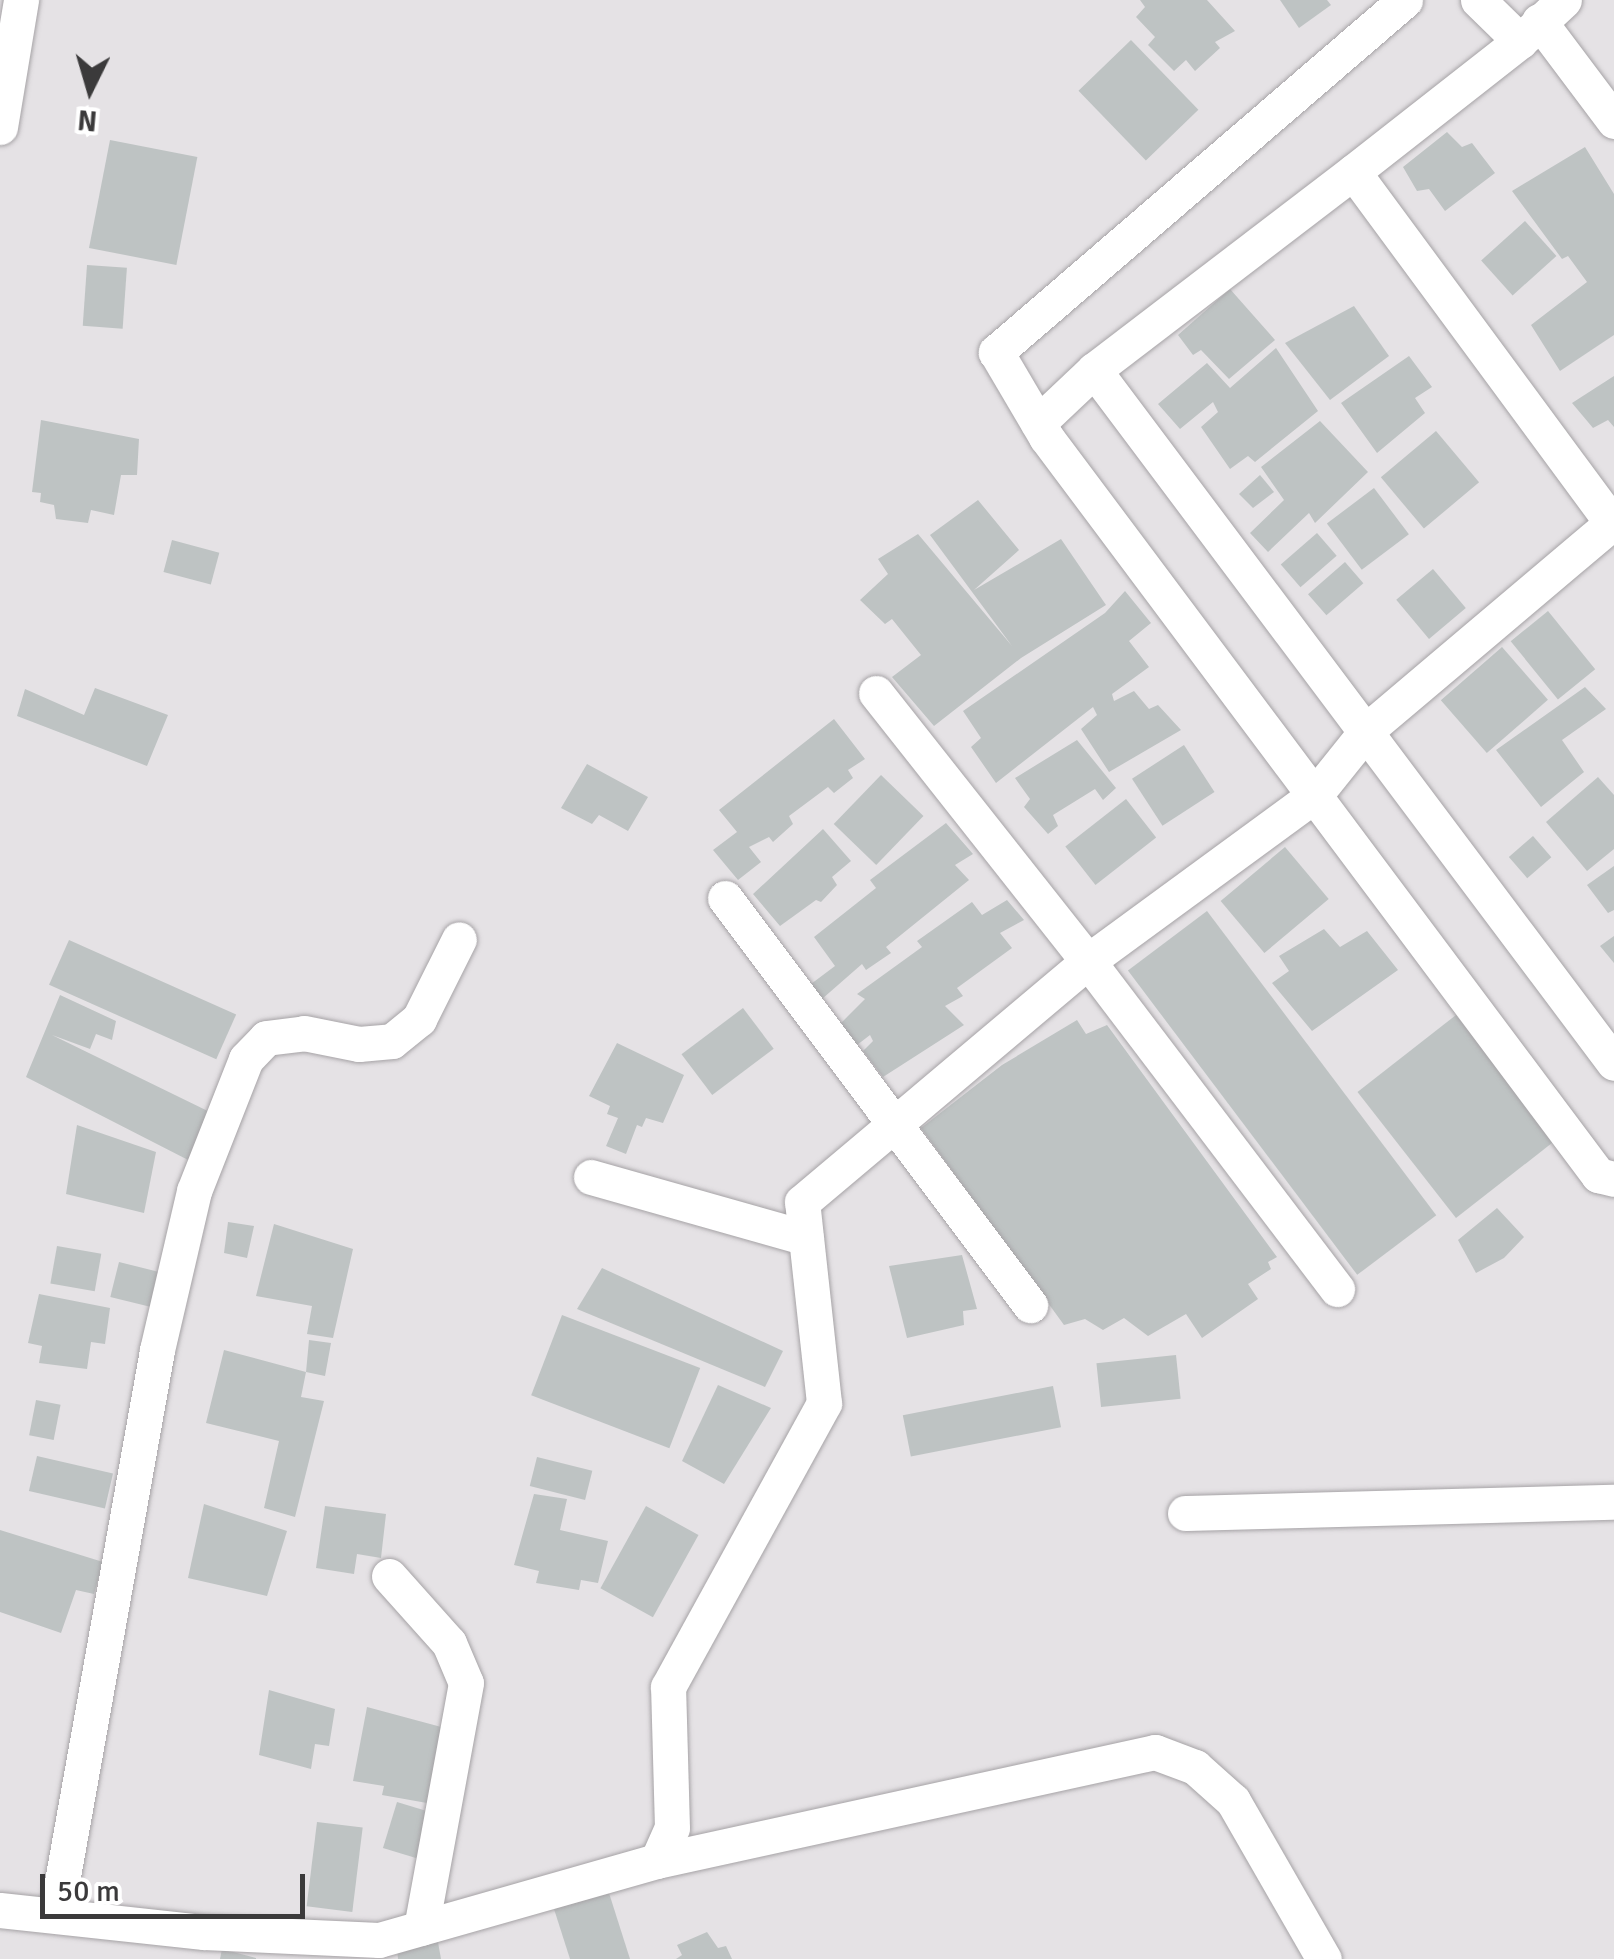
<!DOCTYPE html>
<style>
body{margin:0}
#map{position:relative;width:1614px;height:1959px;overflow:hidden;background:#e5e2e5;font-family:Signika,sans-serif}
div>[style]{position:absolute}
[style*='--x']{left:calc(var(--x)*1px);top:calc(var(--y)*1px);width:calc(var(--w)*1px);rotate:calc(var(--a)*1deg)}
.building>*{inset:0;background:#bec3c3;transform-origin:0 0}
.roads{filter:drop-shadow(0 0 2px #a6a3a6) drop-shadow(0 0 2px #a6a3a6)}
.minor>*{height:35px;margin:-17.5px;padding:0 17.5px;transform-origin:17.5px;border-radius:17.5px;background:#fff}
span{translate:-50% -50%;white-space:nowrap;text-align:center;line-height:1.15;-webkit-text-stroke:10px #fff;paint-order:stroke}
.north{position:absolute;left:40px;top:40px;width:100px;height:100px;-webkit-text-stroke:8px #fff;paint-order:stroke;rotate:185deg;font-size:28px;font-weight:700;line-height:40px;text-align:center;color:#3b3a3b}
.north::after{content:'';display:block;margin:auto;width:35px;height:45px;background:#3b3a3b;clip-path:polygon(50% 0,100% 100%,50% 72%,0 100%)}
.scale{position:absolute;left:40px;top:1874px;width:265px;height:45px;box-sizing:border-box;border:5px solid #3b3a3b;border-top:0;padding-left:12px;font-size:30px;line-height:35px;white-space:nowrap;color:#3b3a3b;-webkit-text-stroke:8px #fff;paint-order:stroke}
</style>
<div id="map">
<div class="building">
<div style="clip-path:polygon(1140px 0,1207px 0,1235px 31px,1215px 42px,1220px 48px,1195px 71px,1186px 60px,1174px 71px,1148px 45px,1155px 37px,1136px 17px,1145px 7px)"></div>
<div style="clip-path:polygon(1280px 0,1327px 0,1331px 5px,1299px 28px)"></div>
<div style="left:1131px;top:40px;width:97px;height:73px;rotate:46deg"></div>
<div style="clip-path:polygon(1447px 132px,1462px 147px,1472px 143px,1495px 173px,1445px 211px,1429px 189px,1417px 191px,1403px 167px)"></div>
<div style="left:110px;top:140px;width:89px;height:110px;rotate:11deg"></div>
<div style="clip-path:polygon(1585px 147px,1614px 194px,1614px 335px,1560px 371px,1531px 325px,1587px 282px,1568px 256px,1562px 259px,1512px 191px)"></div>
<div style="left:1525px;top:221px;width:47px;height:59px;rotate:48deg"></div>
<div style="left:87px;top:265px;width:40px;height:61px;rotate:4deg"></div>
<div style="clip-path:polygon(1230px 289px,1275px 340px,1229px 379px,1201px 350px,1193px 355px,1178px 335px)"></div>
<div style="clip-path:polygon(1354px 306px,1389px 356px,1330px 400px,1285px 343px)"></div>
<div style="clip-path:polygon(1276px 348px,1318px 411px,1255px 462px,1248px 456px,1230px 469px,1201px 427px,1218px 412px,1213px 402px,1180px 429px,1158px 404px,1207px 363px,1230px 388px)"></div>
<div style="clip-path:polygon(1409px 356px,1432px 387px,1415px 398px,1425px 413px,1377px 453px,1341px 403px)"></div>
<div style="clip-path:polygon(1614px 376px,1614px 427px,1608px 420px,1593px 428px,1572px 403px)"></div>
<div style="clip-path:polygon(41px 420px,139px 439px,137px 475px,121px 475px,114px 515px,91px 510px,88px 523px,56px 519px,54px 505px,40px 502px,41px 493px,32px 492px)"></div>
<div style="clip-path:polygon(1320px 421px,1368px 472px,1315px 523px,1309px 513px,1268px 552px,1250px 533px,1284px 500px,1261px 467px)"></div>
<div style="left:1436px;top:431px;width:67px;height:72px;rotate:50deg"></div>
<div style="clip-path:polygon(1260px 475px,1274px 492px,1253px 508px,1239px 494px)"></div>
<div style="left:1374px;top:488px;width:58px;height:59px;rotate:53deg"></div>
<div style="clip-path:polygon(978px 500px,1019px 550px,974px 590px,1061px 539px,1106px 605px,1021px 658px,934px 726px,892px 677px,921px 655px,892px 619px,885px 624px,860px 600px,888px 574px,878px 559px,918px 534px,1012px 646px,930px 535px)"></div>
<div style="left:1317px;top:533px;width:30px;height:48px;rotate:49deg"></div>
<div style="left:172px;top:540px;width:49px;height:33px;rotate:15deg"></div>
<div style="left:1345px;top:562px;width:28px;height:49px;rotate:49deg"></div>
<div style="left:1433px;top:569px;width:51px;height:48px;rotate:50deg"></div>
<div style="clip-path:polygon(1125px 591px,1151px 623px,1129px 641px,1149px 667px,1112px 694px,1114px 701px,1134px 691px,1149px 709px,1158px 705px,1181px 730px,1109px 772px,1081px 729px,1097px 715px,1093px 707px,996px 783px,971px 747px,981px 738px,963px 711px,1105px 613px)"></div>
<div style="left:1548px;top:611px;width:75px;height:48px;rotate:51deg"></div>
<div style="left:1502px;top:647px;width:70px;height:81px;rotate:49deg"></div>
<div style="clip-path:polygon(1585px 687px,1606px 709px,1562px 740px,1584px 772px,1541px 807px,1496px 750px)"></div>
<div style="clip-path:polygon(95px 688px,168px 715px,147px 766px,17px 716px,25px 689px,84px 715px)"></div>
<div style="clip-path:polygon(834px 719px,865px 759px,848px 770px,853px 778px,834px 793px,828px 787px,789px 816px,793px 824px,773px 842px,769px 837px,749px 847px,761px 862px,738px 880px,713px 850px,737px 832px,719px 810px)"></div>
<div style="clip-path:polygon(1077px 740px,1116px 788px,1103px 800px,1095px 789px,1053px 815px,1058px 826px,1048px 834px,1024px 807px,1030px 799px,1015px 778px)"></div>
<div style="left:1184px;top:745px;width:56px;height:62px;rotate:57deg"></div>
<div style="clip-path:polygon(587px 764px,648px 797px,628px 831px,599px 815px,592px 824px,561px 808px)"></div>
<div style="left:881px;top:775px;width:59px;height:68px;rotate:44deg"></div>
<div style="clip-path:polygon(1598px 777px,1614px 795px,1614px 849px,1587px 871px,1546px 822px)"></div>
<div style="left:1126px;top:799px;width:49px;height:77px;rotate:52deg"></div>
<div style="clip-path:polygon(946px 823px,973px 854px,955px 865px,969px 880px,886px 947px,891px 953px,866px 970px,862px 964px,822px 999px,811px 984px,835px 966px,814px 937px,876px 888px,870px 880px)"></div>
<div style="clip-path:polygon(823px 829px,851px 861px,832px 877px,837px 885px,821px 902px,816px 900px,780px 926px,753px 894px)"></div>
<div style="left:1533px;top:836px;width:28px;height:32px;rotate:49deg"></div>
<div style="left:1285px;top:847px;width:68px;height:84px;rotate:50deg"></div>
<div style="clip-path:polygon(1614px 866px,1614px 910px,1608px 913px,1587px 885px)"></div>
<div style="clip-path:polygon(1007px 900px,1024px 920px,1000px 933px,1012px 948px,957px 988px,963px 996px,945px 1006px,964px 1025px,883px 1077px,863px 1051px,873px 1041px,870px 1035px,857px 1045px,841px 1023px,865px 999px,857px 994px,922px 947px,917px 941px,972px 902px,982px 915px)"></div>
<div style="left:1207px;top:911px;width:381px;height:99px;rotate:53deg"></div>
<div style="clip-path:polygon(1324px 929px,1340px 947px,1367px 931px,1398px 970px,1312px 1031px,1272px 983px,1289px 971px,1279px 956px)"></div>
<div style="clip-path:polygon(1614px 936px,1614px 963px,1600px 946px)"></div>
<div style="left:69px;top:940px;width:183px;height:49px;rotate:24deg"></div>
<div style="clip-path:polygon(60px 995px,116px 1021px,112px 1040px,96px 1034px,90px 1049px,52px 1035px,218px 1116px,194px 1163px,26px 1077px)"></div>
<div style="left:743px;top:1008px;width:51px;height:77px;rotate:53deg"></div>
<div style="left:1456px;top:1015px;width:160px;height:125px;rotate:52deg"></div>
<div style="clip-path:polygon(1077px 1020px,1086px 1034px,1107px 1025px,1277px 1257px,1268px 1262px,1271px 1269px,1248px 1284px,1258px 1299px,1202px 1338px,1186px 1314px,1148px 1336px,1124px 1318px,1103px 1330px,1085px 1319px,1064px 1325px,921px 1128px,1002px 1065px)"></div>
<div style="clip-path:polygon(617px 1043px,684px 1075px,663px 1123px,646px 1118px,642px 1127px,637px 1125px,626px 1154px,606px 1146px,618px 1118px,607px 1114px,610px 1106px,589px 1096px)"></div>
<div style="clip-path:polygon(77px 1125px,156px 1152px,144px 1213px,66px 1194px)"></div>
<div style="clip-path:polygon(1497px 1208px,1524px 1237px,1504px 1258px,1476px 1273px,1458px 1240px)"></div>
<div style="clip-path:polygon(228px 1222px,254px 1226px,247px 1258px,224px 1253px)"></div>
<div style="clip-path:polygon(274px 1224px,353px 1249px,333px 1338px,307px 1334px,312px 1306px,256px 1296px)"></div>
<div style="left:57px;top:1246px;width:45px;height:38px;rotate:10deg"></div>
<div style="clip-path:polygon(962px 1255px,977px 1309px,963px 1311px,964px 1325px,907px 1338px,889px 1266px)"></div>
<div style="left:119px;top:1262px;width:42px;height:36px;rotate:14deg"></div>
<div style="clip-path:polygon(602px 1268px,783px 1351px,765px 1387px,577px 1309px)"></div>
<div style="clip-path:polygon(39px 1294px,110px 1308px,105px 1344px,91px 1342px,87px 1369px,39px 1363px,42px 1346px,28px 1343px)"></div>
<div style="left:562px;top:1315px;width:148px;height:86px;rotate:21deg"></div>
<div style="clip-path:polygon(309px 1340px,331px 1343px,325px 1376px,306px 1372px)"></div>
<div style="clip-path:polygon(224px 1350px,306px 1372px,301px 1397px,324px 1401px,295px 1517px,264px 1508px,279px 1441px,206px 1423px)"></div>
<div style="left:1176px;top:1355px;width:44px;height:80px;rotate:84deg"></div>
<div style="clip-path:polygon(718px 1385px,771px 1408px,724px 1484px,682px 1461px)"></div>
<div style="left:1053px;top:1386px;width:42px;height:153px;rotate:79deg"></div>
<div style="left:36px;top:1400px;width:25px;height:36px;rotate:11deg"></div>
<div style="left:37px;top:1456px;width:78px;height:36px;rotate:13deg"></div>
<div style="left:537px;top:1457px;width:57px;height:30px;rotate:14deg"></div>
<div style="clip-path:polygon(534px 1494px,567px 1499px,560px 1530px,608px 1541px,598px 1583px,581px 1580px,579px 1590px,536px 1583px,539px 1571px,514px 1565px)"></div>
<div style="clip-path:polygon(204px 1504px,287px 1531px,267px 1596px,188px 1578px)"></div>
<div style="clip-path:polygon(325px 1506px,386px 1514px,381px 1558px,357px 1554px,354px 1574px,316px 1568px)"></div>
<div style="left:646px;top:1506px;width:60px;height:94px;rotate:29deg"></div>
<div style="clip-path:polygon(0 1530px,103px 1562px,94px 1594px,76px 1590px,61px 1633px,0 1612px)"></div>
<div style="clip-path:polygon(269px 1690px,335px 1709px,329px 1746px,315px 1744px,311px 1769px,259px 1755px)"></div>
<div style="clip-path:polygon(367px 1707px,445px 1728px,427px 1803px,382px 1795px,384px 1786px,353px 1781px)"></div>
<div style="left:397px;top:1802px;width:37px;height:48px;rotate:17deg"></div>
<div style="left:317px;top:1822px;width:46px;height:85px;rotate:7deg"></div>
<div style="clip-path:polygon(609px 1893px,630px 1959px,570px 1959px,554px 1909px)"></div>
<div style="clip-path:polygon(707px 1932px,718px 1948px,726px 1946px,732px 1959px,676px 1959px,682px 1955px,677px 1945px)"></div>
<div style="clip-path:polygon(438px 1942px,441px 1959px,398px 1959px,397px 1949px)"></div>
<div style="clip-path:polygon(222px 1949px,256px 1958px,256px 1959px,220px 1959px)"></div>
</div>
<div class="roads">
<div class="minor">
<div style="--x:1405;--y:0;--w:540;--a:139.28"></div>
<div style="--x:996;--y:352;--w:99;--a:59.5"></div>
<div style="--x:1046;--y:437;--w:922;--a:53.2"></div>
<div style="--x:1598;--y:1175;--w:16;--a:14"></div>
<div style="--x:1478;--y:0;--w:59;--a:44.3"></div>
<div style="--x:1539;--y:21;--w:125;--a:53.1"></div>
<div style="--x:0;--y:127;--w:129;--a:-80.6"></div>
<div style="--x:1353;--y:172;--w:212;--a:-38.1"></div>
<div style="--x:1520;--y:41;--w:60;--a:-43"></div>
<div style="--x:1094;--y:370;--w:866;--a:53.12"></div>
<div style="--x:876;--y:693;--w:342;--a:51.7"></div>
<div style="--x:1088;--y:961;--w:412;--a:52.8"></div>
<div style="--x:725;--y:898;--w:509;--a:53.15"></div>
<div style="--x:591;--y:1177;--w:223;--a:15.8"></div>
<div style="--x:1185;--y:1513;--w:429;--a:-1.5"></div>
<div style="--x:389;--y:1576;--w:90;--a:48.2"></div>
<div style="--x:449;--y:1643;--w:43;--a:67"></div>
<div style="--x:466;--y:1683;--w:249;--a:100.4"></div>
<div style="--x:657;--y:1861;--w:510;--a:-12.35"></div>
<div style="--x:1155;--y:1752;--w:43;--a:20.6"></div>
<div style="--x:1195;--y:1767;--w:51;--a:41.8"></div>
<div style="--x:1233;--y:1801;--w:182;--a:60.1"></div>
<div style="--x:0;--y:1910;--w:205;--a:6.2"></div>
<div style="--x:204;--y:1932;--w:175;--a:2.6"></div>
<div style="--x:379;--y:1940;--w:289;--a:-15.9"></div>
<div style="--x:657;--y:1861;--w:36;--a:-66"></div>
<div style="--x:672;--y:1828;--w:141;--a:-91.6"></div>
<div style="--x:668;--y:1687;--w:324;--a:-61.2"></div>
<div style="--x:824;--y:1403;--w:202;--a:-96.2"></div>
<div style="--x:802;--y:1202;--w:374;--a:-40.1"></div>
<div style="--x:1088;--y:961;--w:281;--a:-36.2"></div>
<div style="--x:1315;--y:795;--w:83;--a:-51.3"></div>
<div style="--x:1367;--y:730;--w:321;--a:-40.2"></div>
<div style="--x:1612;--y:523;--w:436;--a:-126.4"></div>
<div style="--x:1353;--y:172;--w:326;--a:142.6"></div>
<div style="--x:1094;--y:370;--w:77;--a:136.6"></div>
<div style="--x:56;--y:1915;--w:574;--a:-79.86"></div>
<div style="--x:157;--y:1350;--w:163;--a:-76.9"></div>
<div style="--x:194;--y:1191;--w:142;--a:-68.5"></div>
<div style="--x:246;--y:1059;--w:29;--a:-46"></div>
<div style="--x:266;--y:1038;--w:38;--a:-7"></div>
<div style="--x:304;--y:1033;--w:56;--a:11.3"></div>
<div style="--x:359;--y:1044;--w:33;--a:-5"></div>
<div style="--x:392;--y:1041;--w:35;--a:-39"></div>
<div style="--x:419;--y:1019;--w:89;--a:-63.4"></div>
</div>
</div>
<div class="north">N</div>
<div class="scale">50 m</div>
</div>
